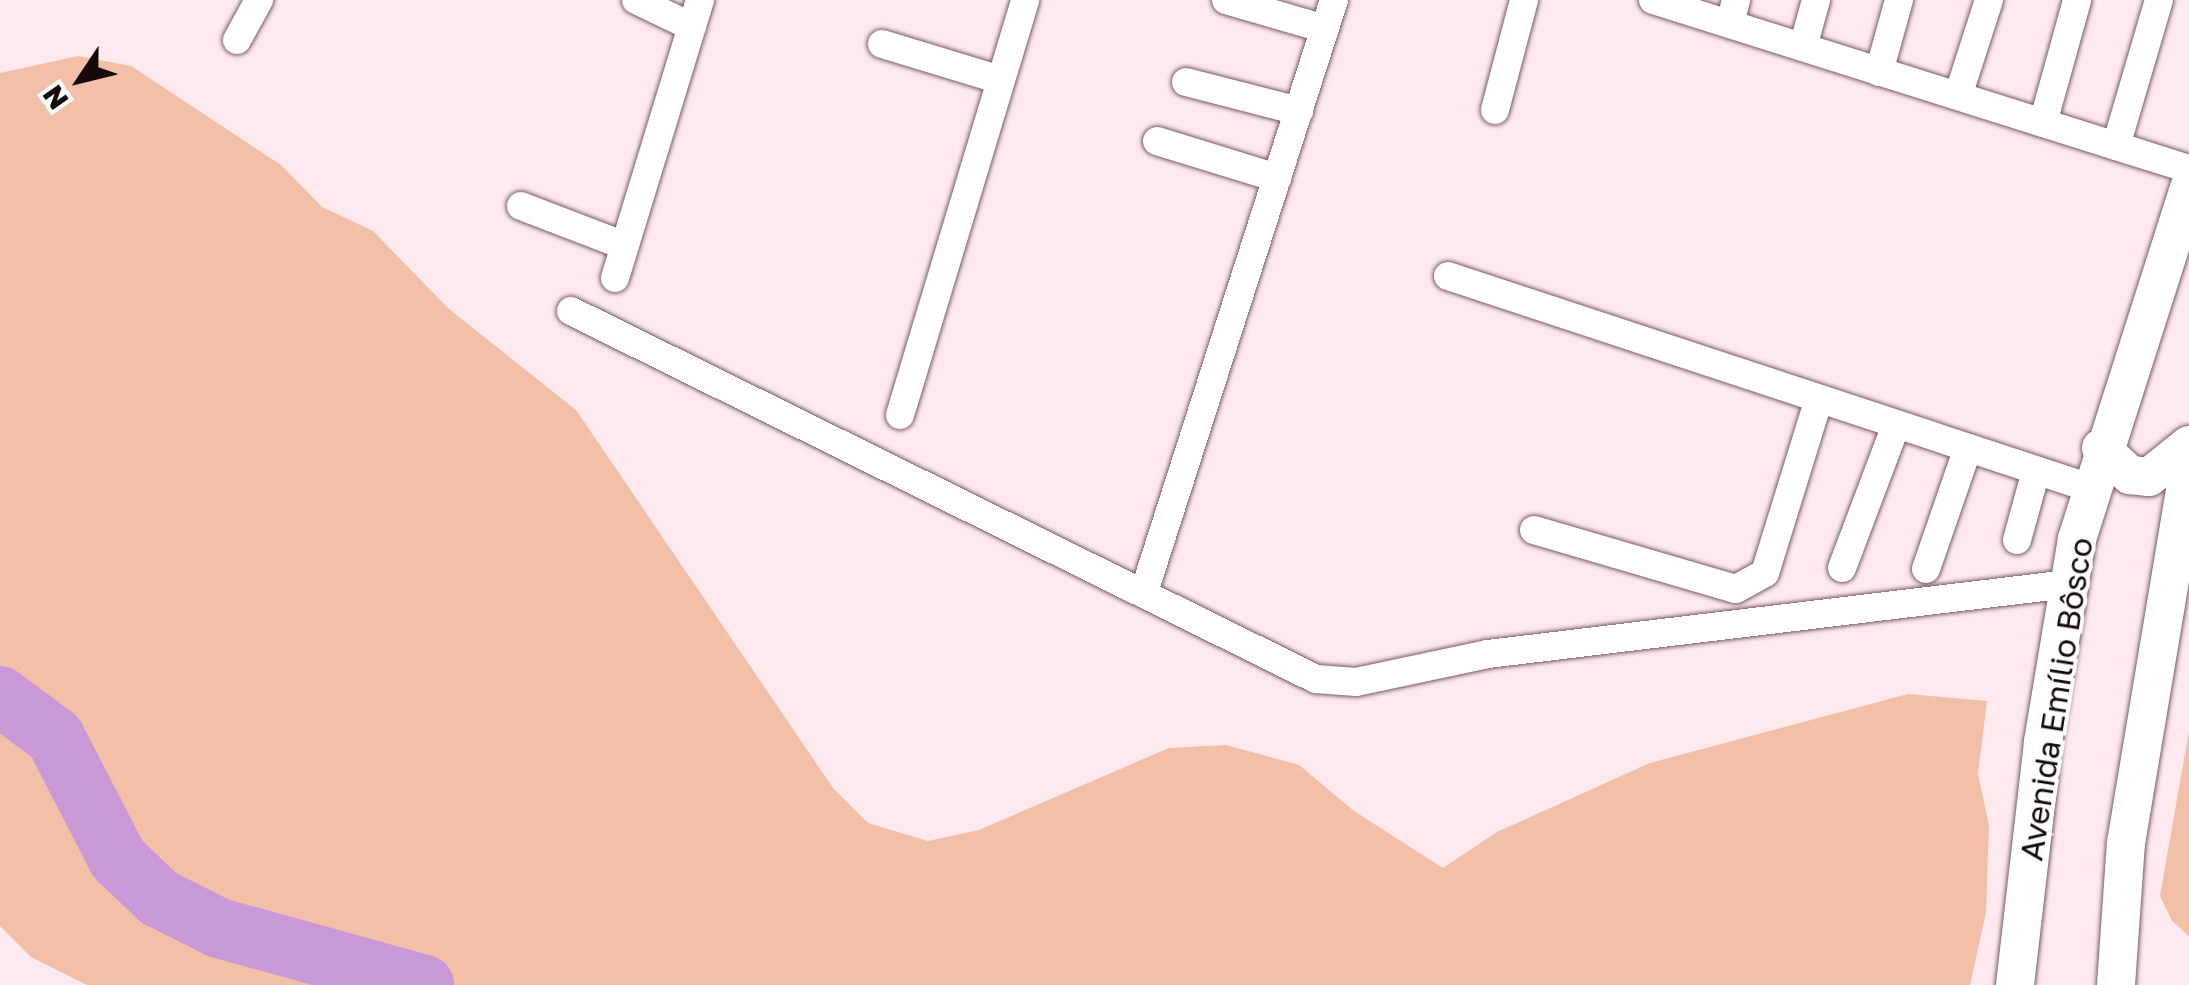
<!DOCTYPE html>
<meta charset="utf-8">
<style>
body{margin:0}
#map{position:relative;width:2189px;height:985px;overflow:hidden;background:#fde9ee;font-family:"Golos Text",sans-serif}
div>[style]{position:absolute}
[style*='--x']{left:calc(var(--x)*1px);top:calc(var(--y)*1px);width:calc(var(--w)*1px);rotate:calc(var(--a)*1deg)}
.green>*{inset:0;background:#f3bfa6}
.river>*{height:60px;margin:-30px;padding:0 30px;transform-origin:30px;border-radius:30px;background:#c899d6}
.roads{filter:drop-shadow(0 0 2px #785c62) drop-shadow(0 0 2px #785c62)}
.minor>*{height:28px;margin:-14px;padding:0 14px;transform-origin:14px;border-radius:14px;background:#fff}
.secondary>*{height:38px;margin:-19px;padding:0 19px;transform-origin:19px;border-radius:19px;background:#fff}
span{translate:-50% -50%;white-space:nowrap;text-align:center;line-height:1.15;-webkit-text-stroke:8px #fcfcfc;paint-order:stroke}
.street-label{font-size:32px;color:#140a0c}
.north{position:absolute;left:30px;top:30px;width:100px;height:100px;-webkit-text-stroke:8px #fcfcfc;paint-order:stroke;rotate:235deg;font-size:28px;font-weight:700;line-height:40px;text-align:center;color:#140a0c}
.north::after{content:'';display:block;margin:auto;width:35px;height:45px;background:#140a0c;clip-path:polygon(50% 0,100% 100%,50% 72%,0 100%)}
</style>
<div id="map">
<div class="green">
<div style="clip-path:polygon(78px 56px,131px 66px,281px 165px,322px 207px,373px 231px,449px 309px,576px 410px,833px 788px,868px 823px,928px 841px,979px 830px,1169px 748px,1226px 745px,1299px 765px,1354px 811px,1443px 868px,1497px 832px,1650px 763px,1908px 694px,1987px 701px,1978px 774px,1989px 826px,1986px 912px,1970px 985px,87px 985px,31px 957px,0 926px,0 73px)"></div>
<div style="clip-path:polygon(2189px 731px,2189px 936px,2172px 921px,2160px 896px)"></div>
</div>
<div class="river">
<div style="--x:0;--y:696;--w:69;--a:36.7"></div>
<div style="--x:55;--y:737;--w:137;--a:62.7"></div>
<div style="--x:118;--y:859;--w:57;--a:43.6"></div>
<div style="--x:159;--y:898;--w:67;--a:26.6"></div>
<div style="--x:219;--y:928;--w:213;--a:15.5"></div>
</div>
<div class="roads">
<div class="minor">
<div style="--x:636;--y:0;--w:62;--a:25.7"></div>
<div style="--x:1226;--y:0;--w:103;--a:16.3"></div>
<div style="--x:1653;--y:0;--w:562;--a:17.5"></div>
<div style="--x:1730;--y:24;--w:25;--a:-76"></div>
<div style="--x:237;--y:40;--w:46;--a:-61.2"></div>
<div style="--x:882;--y:44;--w:120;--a:16.9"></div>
<div style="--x:1803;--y:47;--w:49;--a:-74.5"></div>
<div style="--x:1879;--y:72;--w:75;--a:-74.5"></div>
<div style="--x:1186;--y:82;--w:117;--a:14.4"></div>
<div style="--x:1958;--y:96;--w:101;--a:-72.1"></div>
<div style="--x:1495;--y:110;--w:114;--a:-75.2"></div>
<div style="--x:2043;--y:123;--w:128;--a:-74.5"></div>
<div style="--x:1157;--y:141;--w:126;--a:17.1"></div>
<div style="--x:2116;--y:146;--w:152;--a:-73.6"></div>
<div style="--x:521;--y:206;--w:111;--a:21"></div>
<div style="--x:1448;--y:276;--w:679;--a:18.27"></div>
<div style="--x:615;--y:278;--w:291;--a:-73"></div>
<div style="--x:571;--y:311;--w:831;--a:26.29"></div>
<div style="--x:1316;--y:679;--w:40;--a:4.3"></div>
<div style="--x:1356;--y:682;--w:135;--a:-12"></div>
<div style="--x:1488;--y:654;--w:584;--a:-6.88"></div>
<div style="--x:900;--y:415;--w:433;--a:-73.2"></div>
<div style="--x:1534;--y:530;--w:210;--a:16.3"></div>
<div style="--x:1736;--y:589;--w:33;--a:-29"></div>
<div style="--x:1765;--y:573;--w:182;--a:-72.8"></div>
<div style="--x:2017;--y:540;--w:72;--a:-74.6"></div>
<div style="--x:1842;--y:568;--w:153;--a:-69.3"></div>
<div style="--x:1926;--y:569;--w:128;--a:-70.9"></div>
<div style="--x:1144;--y:592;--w:622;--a:-72.21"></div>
</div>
<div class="secondary">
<div style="--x:2101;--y:448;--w:40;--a:43"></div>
<div style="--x:2130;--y:475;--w:19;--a:6"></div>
<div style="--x:2149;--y:477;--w:51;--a:-38.7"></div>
<div style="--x:2015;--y:985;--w:245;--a:-83.4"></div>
<div style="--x:2043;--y:742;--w:206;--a:-80.5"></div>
<div style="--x:2077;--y:539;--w:368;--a:-72.3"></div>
<div style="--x:2116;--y:985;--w:142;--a:-86"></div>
<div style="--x:2126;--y:843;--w:381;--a:-80.5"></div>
</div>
</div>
<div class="street-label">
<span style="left:2056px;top:699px;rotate:-81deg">Avenida Emílio Bôsco</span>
</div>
<div class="north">N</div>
</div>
